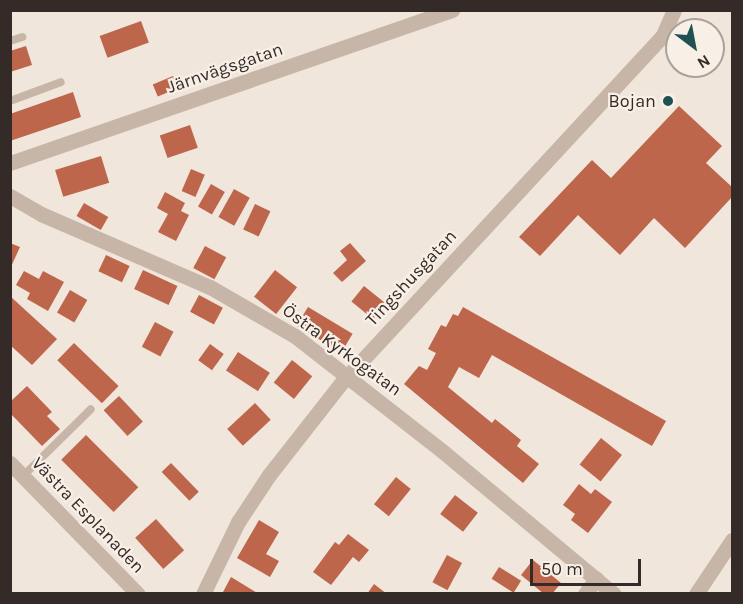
<!DOCTYPE html>
<meta charset="utf-8">
<style>
body{margin:0}
#map{position:relative;width:743px;height:604px;overflow:hidden;background:#f0e6db;font-family:Karla,sans-serif}
div>[style]{position:absolute}
[style*='--x']{left:calc(var(--x)*1px);top:calc(var(--y)*1px);width:calc(var(--w)*1px);rotate:calc(var(--a)*1deg)}
.building>*{inset:0;background:#bd664c;transform-origin:0 0}
.service>*{height:8px;margin:-4px;padding:0 4px;transform-origin:4px;border-radius:4px;background:#c7b6a8}
.minor>*{height:15px;margin:-7.5px;padding:0 7.5px;transform-origin:7.5px;border-radius:7.5px;background:#c7b6a8}
.tertiary>*{height:15px;margin:-7.5px;padding:0 7.5px;transform-origin:7.5px;border-radius:7.5px;background:#c7b6a8}
.dots>*{width:16px;height:16px;translate:-50% -50%;box-sizing:border-box;border:3px solid #f8f0e7;border-radius:50%}
span{translate:-50% -50%;white-space:nowrap;text-align:center;line-height:1.15;-webkit-text-stroke:4.5px #f8f0e7;paint-order:stroke}
.street-label{font-size:18px;color:#342b28}
.poi-label{font-size:18px;color:#342b28}
.right{translate:-100% -50%;text-align:right}
.frame{position:absolute;inset:0;border:12px solid #342b28;pointer-events:none}
.north{position:absolute;left:665px;top:18px;width:60px;height:60px;box-sizing:border-box;background:#f8f0e7;border:2px solid #aaa19b;border-radius:50%;rotate:148deg;font-size:16px;font-weight:700;line-height:24px;text-align:center;color:#342b28}
.north::after{content:'';display:block;margin:auto;width:21px;height:27px;background:#205053;clip-path:polygon(50% 0,100% 100%,50% 72%,0 100%)}
.scale{position:absolute;left:530px;top:559px;width:111px;height:27px;box-sizing:border-box;border:3px solid #342b28;border-top:0;padding-left:8px;font-size:18px;line-height:21px;white-space:nowrap;color:#342b28;-webkit-text-stroke:4px #f8f0e7;paint-order:stroke}
</style>
<div id="map">
<div class="building">
<div style="left:141px;top:21px;width:23px;height:44px;rotate:70deg"></div>
<div style="clip-path:polygon(26px 46px,32px 65px,10px 72px,10px 51px)"></div>
<div style="left:173px;top:76px;width:13px;height:22px;rotate:67deg"></div>
<div style="clip-path:polygon(73px 92px,81px 117px,10px 141px,10px 114px)"></div>
<div style="clip-path:polygon(679px 106px,722px 146px,706px 163px,732px 187px,732px 197px,685px 248px,654px 218px,620px 255px,578px 215px,540px 256px,519px 237px,592px 160px,611px 178px)"></div>
<div style="left:190px;top:125px;width:24px;height:32px;rotate:71deg"></div>
<div style="left:101px;top:156px;width:28px;height:48px;rotate:73deg"></div>
<div style="left:191px;top:169px;width:15px;height:24px;rotate:23deg"></div>
<div style="left:211px;top:184px;width:16px;height:26px;rotate:30deg"></div>
<div style="left:234px;top:189px;width:18px;height:32px;rotate:29deg"></div>
<div style="clip-path:polygon(165px 192px,185px 203px,181px 211px,189px 215px,176px 241px,158px 232px,168px 214px,157px 208px)"></div>
<div style="left:84px;top:203px;width:28px;height:15px;rotate:30deg"></div>
<div style="left:255px;top:204px;width:17px;height:28px;rotate:25deg"></div>
<div style="clip-path:polygon(10px 243px,20px 247px,10px 269px)"></div>
<div style="clip-path:polygon(350px 243px,366px 261px,342px 282px,333px 273px,347px 260px,340px 251px)"></div>
<div style="left:205px;top:246px;width:24px;height:25px;rotate:28deg"></div>
<div style="left:106px;top:255px;width:26px;height:18px;rotate:25deg"></div>
<div style="left:143px;top:270px;width:38px;height:21px;rotate:25deg"></div>
<div style="left:275px;top:270px;width:28px;height:34px;rotate:38deg"></div>
<div style="clip-path:polygon(24px 271px,39px 279px,43px 271px,64px 282px,48px 311px,27px 299px,30px 293px,16px 285px)"></div>
<div style="left:364px;top:286px;width:28px;height:20px;rotate:39deg"></div>
<div style="left:70px;top:290px;width:20px;height:26px;rotate:30deg"></div>
<div style="left:199px;top:295px;width:27px;height:19px;rotate:28deg"></div>
<div style="clip-path:polygon(10px 296px,57px 339px,32px 365px,10px 345px)"></div>
<div style="left:308px;top:307px;width:52px;height:22px;rotate:31deg"></div>
<div style="clip-path:polygon(463px 307px,666px 421px,652px 446px,492px 355px,479px 378px,459px 367px,448px 387px,492px 423px,495px 419px,521px 440px,517px 446px,539px 464px,523px 483px,404px 384px,419px 366px,427px 370px,436px 353px,428px 349px,441px 325px,446px 327px,453px 314px,458px 316px)"></div>
<div style="left:155px;top:322px;width:21px;height:28px;rotate:28deg"></div>
<div style="left:74px;top:343px;width:62px;height:24px;rotate:44deg"></div>
<div style="left:210px;top:344px;width:17px;height:20px;rotate:36deg"></div>
<div style="left:238px;top:352px;width:38px;height:22px;rotate:33deg"></div>
<div style="left:292px;top:360px;width:26px;height:29px;rotate:39deg"></div>
<div style="clip-path:polygon(27px 386px,52px 412px,47px 416px,60px 429px,42px 446px,10px 413px,10px 402px)"></div>
<div style="left:119px;top:396px;width:35px;height:21px;rotate:47deg"></div>
<div style="left:255px;top:403px;width:23px;height:38px;rotate:47deg"></div>
<div style="left:86px;top:435px;width:74px;height:35px;rotate:45deg"></div>
<div style="left:601px;top:438px;width:27px;height:34px;rotate:39deg"></div>
<div style="left:171px;top:463px;width:40px;height:13px;rotate:46deg"></div>
<div style="left:396px;top:477px;width:19px;height:35px;rotate:39deg"></div>
<div style="clip-path:polygon(579px 484px,591px 494px,595px 489px,612px 502px,588px 533px,571px 520px,575px 514px,563px 505px)"></div>
<div style="left:455px;top:495px;width:29px;height:24px;rotate:38deg"></div>
<div style="left:156px;top:519px;width:42px;height:28px;rotate:48deg"></div>
<div style="clip-path:polygon(259px 520px,279px 532px,266px 554px,279px 561px,270px 577px,237px 558px)"></div>
<div style="clip-path:polygon(348px 534px,369px 550px,359px 562px,353px 557px,331px 585px,313px 572px,335px 542px,339px 545px)"></div>
<div style="left:447px;top:555px;width:17px;height:31px;rotate:28deg"></div>
<div style="clip-path:polygon(533px 560px,561px 583px,552px 594px,544px 594px,521px 575px)"></div>
<div style="left:499px;top:567px;width:26px;height:14px;rotate:32deg"></div>
<div style="clip-path:polygon(231px 577px,259px 594px,223px 592px)"></div>
<div style="clip-path:polygon(374px 584px,387px 594px,367px 594px)"></div>
</div>
<div class="service">
<div style="--x:10;--y:41;--w:13;--a:-18"></div>
<div style="--x:10;--y:101;--w:54;--a:-20.4"></div>
<div style="--x:23;--y:476;--w:95;--a:-44.6"></div>
</div>
<div class="minor">
<div style="--x:10;--y:163;--w:468;--a:-19.1"></div>
<div style="--x:10;--y:196;--w:36;--a:30"></div>
<div style="--x:41;--y:214;--w:184;--a:23.4"></div>
<div style="--x:210;--y:287;--w:98;--a:30"></div>
<div style="--x:295;--y:336;--w:185;--a:38"></div>
<div style="--x:441;--y:450;--w:225;--a:39.8"></div>
<div style="--x:203;--y:594;--w:80;--a:-64.1"></div>
<div style="--x:238;--y:522;--w:56;--a:-56.6"></div>
<div style="--x:269;--y:475;--w:118;--a:-51.9"></div>
<div style="--x:342;--y:382;--w:471;--a:-47.2"></div>
<div style="--x:662;--y:37;--w:30;--a:-66"></div>
<div style="--x:585;--y:594;--w:19;--a:-54"></div>
<div style="--x:696;--y:594;--w:65;--a:-56.3"></div>
</div>
<div class="tertiary">
<div style="--x:10;--y:463;--w:183;--a:45.7"></div>
</div>
<div class="dots">
<div style="left:668px;top:101px;background:#205053"></div>
</div>
<div class="street-label">
<span style="left:225px;top:68px;rotate:-19deg">Järnvägsgatan</span>
<span style="left:411px;top:278px;rotate:-47deg">Tingshusgatan</span>
<span style="left:342px;top:350px;rotate:36deg">Östra Kyrkogatan</span>
<span style="left:88px;top:515px;rotate:46deg">Västra Esplanaden</span>
</div>
<div class="poi-label">
<span class="right" style="left:656px;top:101px">Bojan</span>
</div>
<div class="frame"></div>
<div class="north">N</div>
<div class="scale">50 m</div>
</div>
